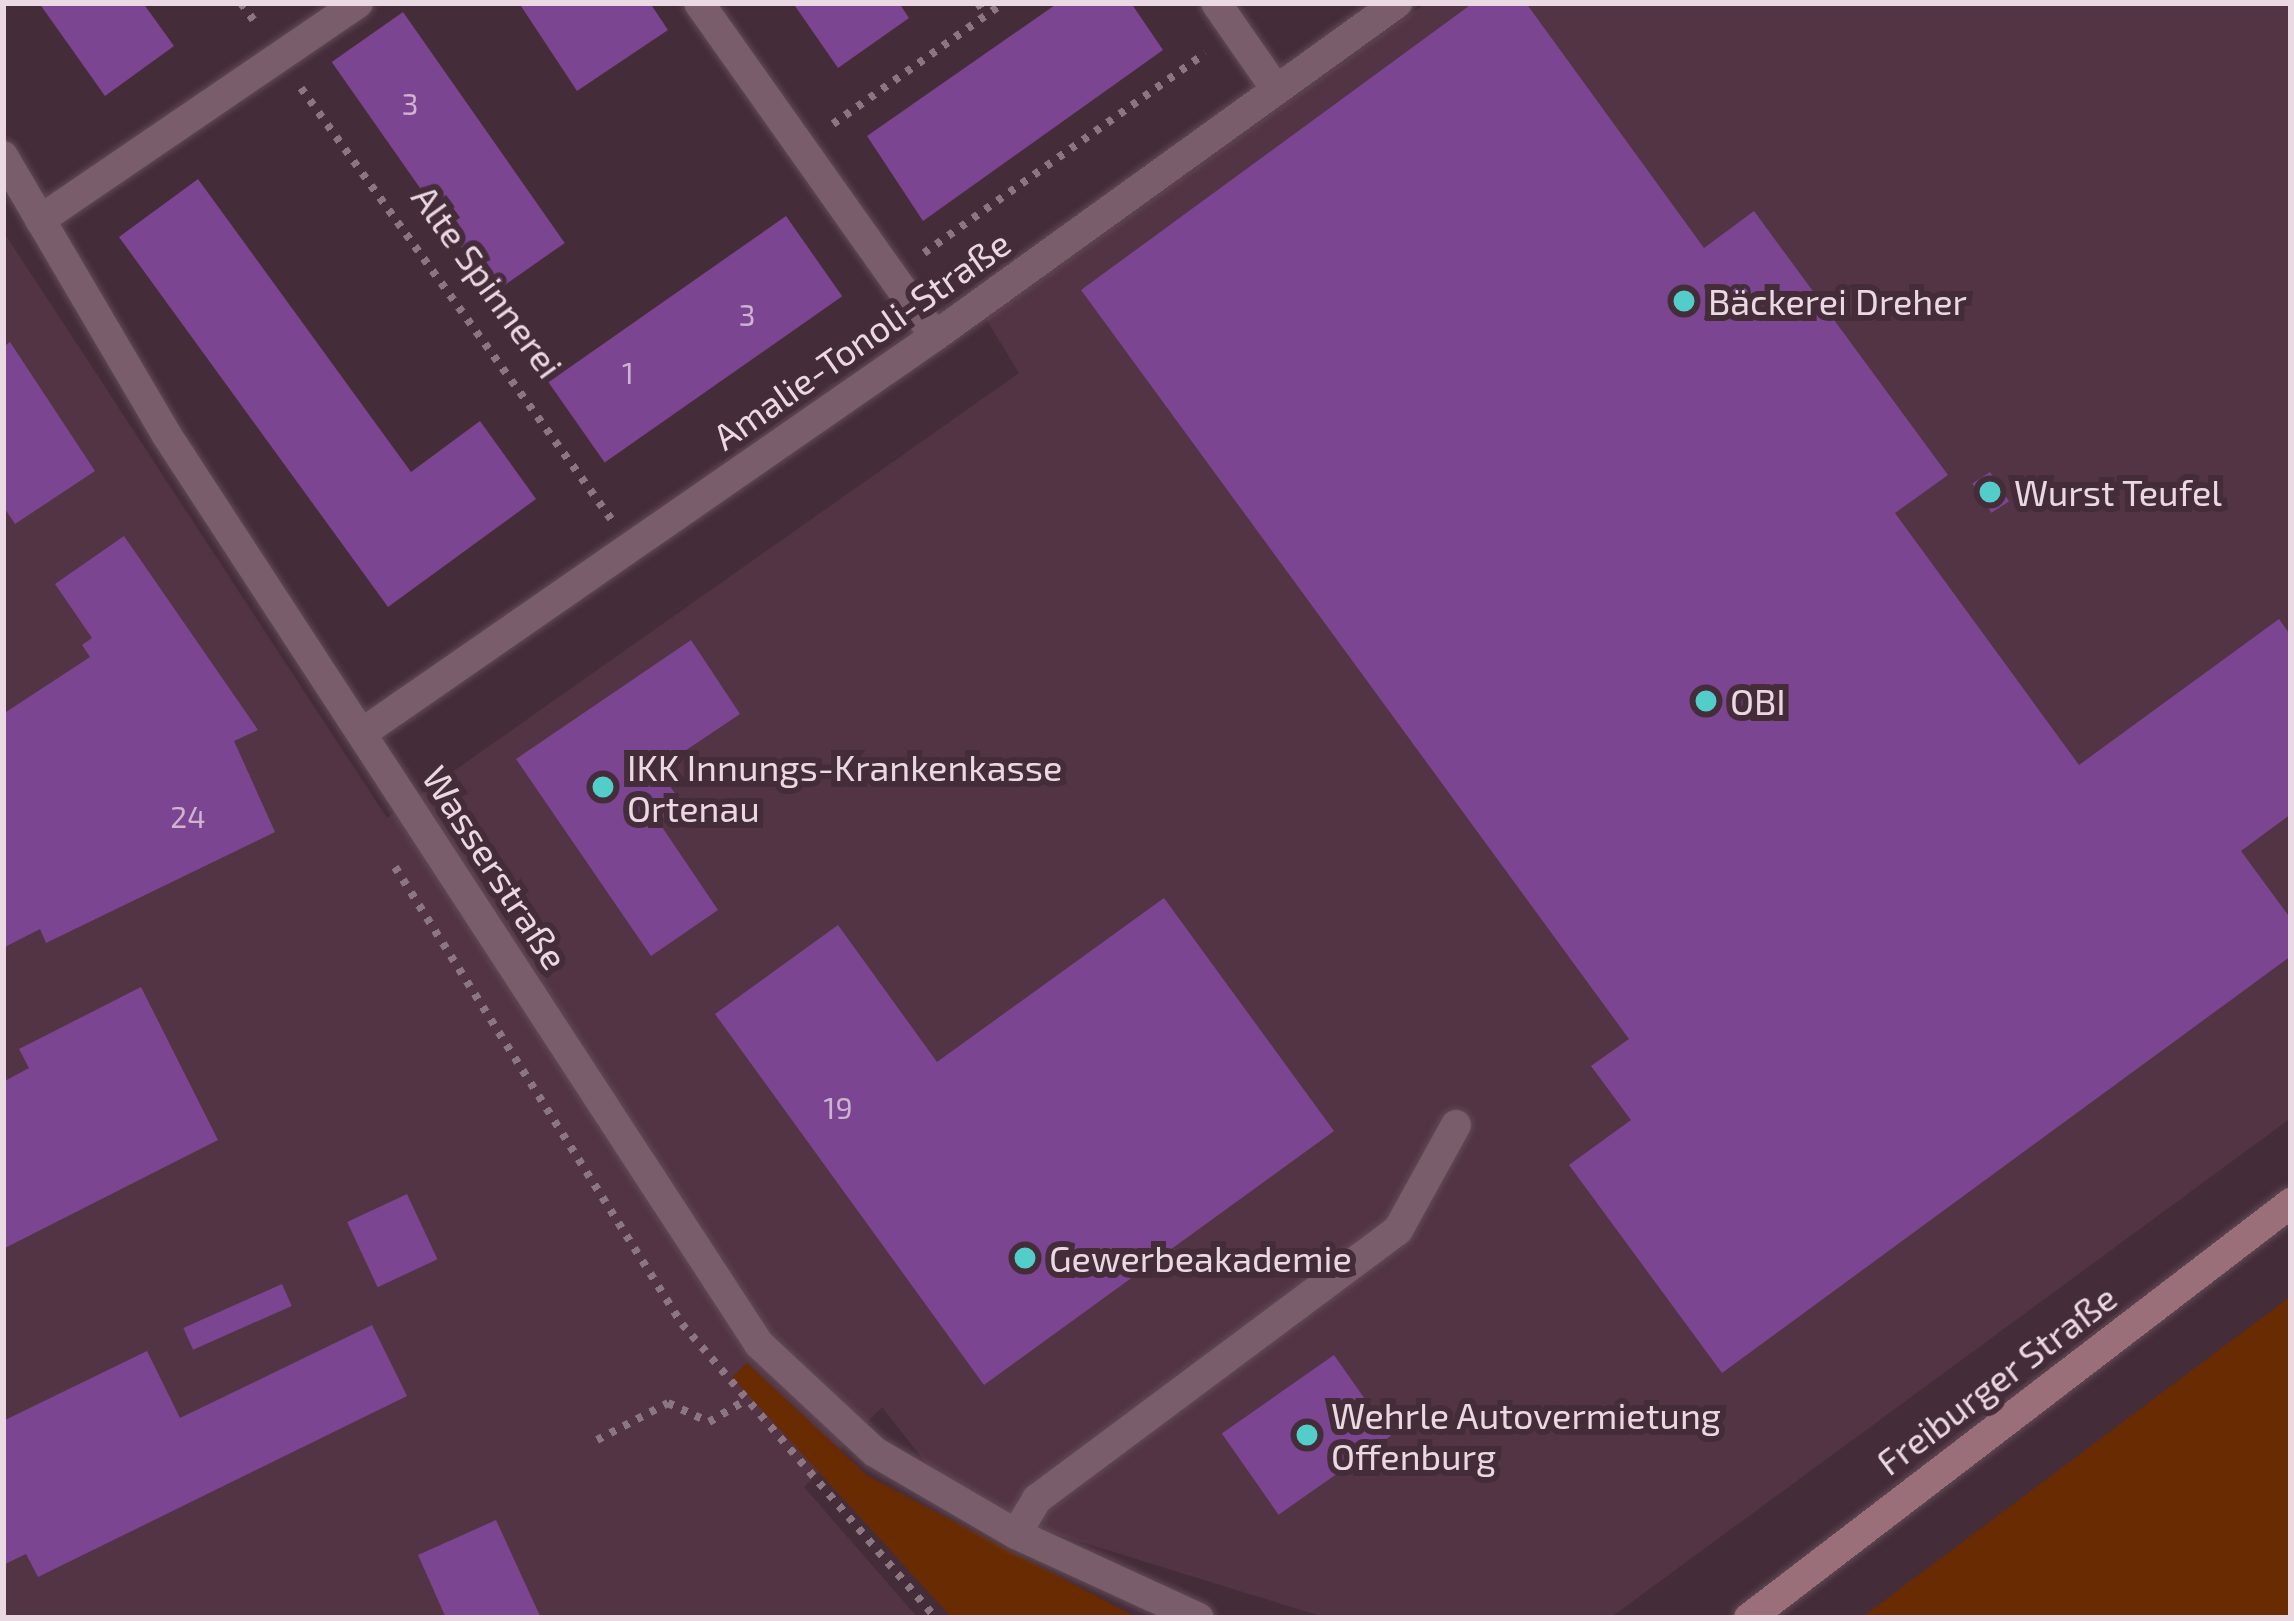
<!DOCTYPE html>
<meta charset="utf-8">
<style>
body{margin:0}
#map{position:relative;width:2294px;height:1621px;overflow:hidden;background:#452c39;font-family:"Exo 2",sans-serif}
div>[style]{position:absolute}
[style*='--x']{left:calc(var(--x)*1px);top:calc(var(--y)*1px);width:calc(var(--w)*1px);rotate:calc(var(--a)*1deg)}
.built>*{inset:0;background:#533445}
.green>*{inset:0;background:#692b01}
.building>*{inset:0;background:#7b4591;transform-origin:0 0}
.path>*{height:8px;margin-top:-4px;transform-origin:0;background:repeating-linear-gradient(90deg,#8c7682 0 6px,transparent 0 15px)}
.roads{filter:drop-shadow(0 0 3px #604b56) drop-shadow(0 0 3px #604b56)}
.street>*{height:30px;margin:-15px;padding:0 15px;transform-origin:15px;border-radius:15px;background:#795d6b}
.secondary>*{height:30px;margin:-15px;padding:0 15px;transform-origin:15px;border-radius:15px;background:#9b6f7a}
.dots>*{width:33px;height:33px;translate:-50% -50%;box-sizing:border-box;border:6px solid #452c39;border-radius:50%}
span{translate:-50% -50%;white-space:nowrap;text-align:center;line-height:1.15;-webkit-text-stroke:12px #452c39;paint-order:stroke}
.number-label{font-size:30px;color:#ceb4ce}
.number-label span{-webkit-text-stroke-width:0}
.street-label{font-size:36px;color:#ead9e2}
.poi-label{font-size:36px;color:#ead9e2}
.left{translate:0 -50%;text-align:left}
.frame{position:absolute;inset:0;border:6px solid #ead9e2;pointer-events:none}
</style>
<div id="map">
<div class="built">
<div style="clip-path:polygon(1426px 3px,2291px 3px,2291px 1118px,1610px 1618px,1327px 1618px,958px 1504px,882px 1407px,804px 1487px,918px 1618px,3px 1618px,3px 231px,387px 818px,1019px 373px,986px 319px)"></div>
</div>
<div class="green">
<div style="clip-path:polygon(2291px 1296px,2291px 1618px,1861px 1618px)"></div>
<div style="clip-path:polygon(747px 1363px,868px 1476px,1138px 1618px,952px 1618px,732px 1377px)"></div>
</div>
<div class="building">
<div style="clip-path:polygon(39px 3px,143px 3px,174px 46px,105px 96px)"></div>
<div style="clip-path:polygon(519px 3px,650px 3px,668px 30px,577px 91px)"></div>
<div style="clip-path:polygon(793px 3px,899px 3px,909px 18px,838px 68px)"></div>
<div style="clip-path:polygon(1058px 3px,1131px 3px,1163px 50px,923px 221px,867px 136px)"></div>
<div style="clip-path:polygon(1473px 3px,1526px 3px,1704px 248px,1754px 211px,1948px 475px,1895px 513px,2079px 765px,2279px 619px,2291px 636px,2291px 814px,2241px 851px,2291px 919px,2291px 956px,1722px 1373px,1569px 1165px,1631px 1120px,1591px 1066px,1629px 1039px,1081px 290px)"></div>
<div style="left:403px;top:12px;width:282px;height:87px;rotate:55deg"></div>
<div style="clip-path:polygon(198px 179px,411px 472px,480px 421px,536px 499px,388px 607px,119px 237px)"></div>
<div style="left:786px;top:216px;width:98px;height:290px;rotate:55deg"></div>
<div style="clip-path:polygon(10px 342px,95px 471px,15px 524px,3px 506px,3px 347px)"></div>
<div style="left:1990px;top:472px;width:35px;height:21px;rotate:57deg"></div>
<div style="clip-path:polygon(124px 536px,258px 730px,234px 741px,275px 832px,46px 943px,40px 929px,3px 948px,3px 714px,90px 657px,82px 645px,92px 638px,55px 584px)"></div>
<div style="clip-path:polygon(691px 640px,740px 714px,658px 769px,683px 805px,658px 821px,718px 910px,651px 956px,516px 759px)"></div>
<div style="clip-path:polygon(1164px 898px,1334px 1131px,984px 1385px,715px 1014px,838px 925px,937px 1062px)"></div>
<div style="clip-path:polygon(141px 987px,218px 1140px,3px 1249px,3px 1082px,29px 1068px,19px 1049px)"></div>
<div style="left:407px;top:1194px;width:72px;height:66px;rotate:65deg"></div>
<div style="left:282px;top:1284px;width:24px;height:108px;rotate:66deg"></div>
<div style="clip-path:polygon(372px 1325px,407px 1396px,38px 1577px,26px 1554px,3px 1565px,3px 1421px,147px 1351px,180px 1418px)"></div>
<div style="left:1334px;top:1355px;width:99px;height:137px;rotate:55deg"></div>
<div style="clip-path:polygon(496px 1520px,541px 1618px,446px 1618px,418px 1555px)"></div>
</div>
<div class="path">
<div style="--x:241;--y:3;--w:29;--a:54"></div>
<div style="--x:978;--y:3;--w:14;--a:56"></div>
<div style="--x:301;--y:88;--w:531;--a:54.27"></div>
<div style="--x:833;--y:124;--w:209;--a:-35.4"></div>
<div style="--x:924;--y:253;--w:345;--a:-35.4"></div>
<div style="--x:395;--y:867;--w:540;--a:57.87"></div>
<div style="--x:682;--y:1324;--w:389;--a:49.2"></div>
<div style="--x:597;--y:1440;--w:80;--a:-27.5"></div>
<div style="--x:668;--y:1403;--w:45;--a:24.9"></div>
<div style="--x:709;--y:1422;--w:43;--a:-30.7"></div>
</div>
<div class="roads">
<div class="street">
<div style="--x:699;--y:3;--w:408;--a:54.7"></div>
<div style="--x:1216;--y:3;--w:103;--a:55.2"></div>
<div style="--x:3;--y:156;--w:322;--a:59.6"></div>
<div style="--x:166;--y:434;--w:1086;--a:56.91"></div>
<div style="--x:759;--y:1344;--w:158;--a:43"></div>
<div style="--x:875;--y:1452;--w:163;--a:30.2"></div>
<div style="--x:1016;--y:1534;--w:201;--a:24.7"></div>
<div style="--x:40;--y:220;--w:385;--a:-34.3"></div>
<div style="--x:365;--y:731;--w:693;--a:-34.72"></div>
<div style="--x:935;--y:336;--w:570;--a:-35.78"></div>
<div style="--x:1016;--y:1534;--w:41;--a:-59"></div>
<div style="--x:1037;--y:1499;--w:450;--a:-36.7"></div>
<div style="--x:1398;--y:1230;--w:120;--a:-61.1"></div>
</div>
<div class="secondary">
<div style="--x:1749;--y:1618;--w:683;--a:-37.44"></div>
</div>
</div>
<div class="dots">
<div style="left:1684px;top:301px;background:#53cdca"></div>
<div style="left:1990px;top:492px;background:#53cdca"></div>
<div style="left:1706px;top:701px;background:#53cdca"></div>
<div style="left:603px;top:787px;background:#53cdca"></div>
<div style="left:1025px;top:1258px;background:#53cdca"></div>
<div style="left:1307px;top:1435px;background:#53cdca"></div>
</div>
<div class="number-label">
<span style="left:410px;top:103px">3</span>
<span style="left:747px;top:314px">3</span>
<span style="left:628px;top:372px">1</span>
<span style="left:188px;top:816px">24</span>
<span style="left:838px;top:1107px">19</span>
</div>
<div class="street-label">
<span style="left:488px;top:281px;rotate:54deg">Alte Spinnerei</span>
<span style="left:861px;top:339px;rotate:-35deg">Amalie-Tonoli-Straße</span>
<span style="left:496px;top:867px;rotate:57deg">Wasserstraße</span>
<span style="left:1996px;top:1379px;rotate:-37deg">Freiburger Straße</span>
</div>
<div class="poi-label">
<span class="left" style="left:1708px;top:301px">Bäckerei Dreher</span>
<span class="left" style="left:2014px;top:492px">Wurst Teufel</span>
<span class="left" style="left:1730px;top:701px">OBI</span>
<span class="left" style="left:627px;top:787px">IKK Innungs-Krankenkasse<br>Ortenau</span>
<span class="left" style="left:1049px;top:1258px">Gewerbeakademie</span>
<span class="left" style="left:1331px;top:1435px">Wehrle Autovermietung<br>Offenburg</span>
</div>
<div class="frame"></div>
</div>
